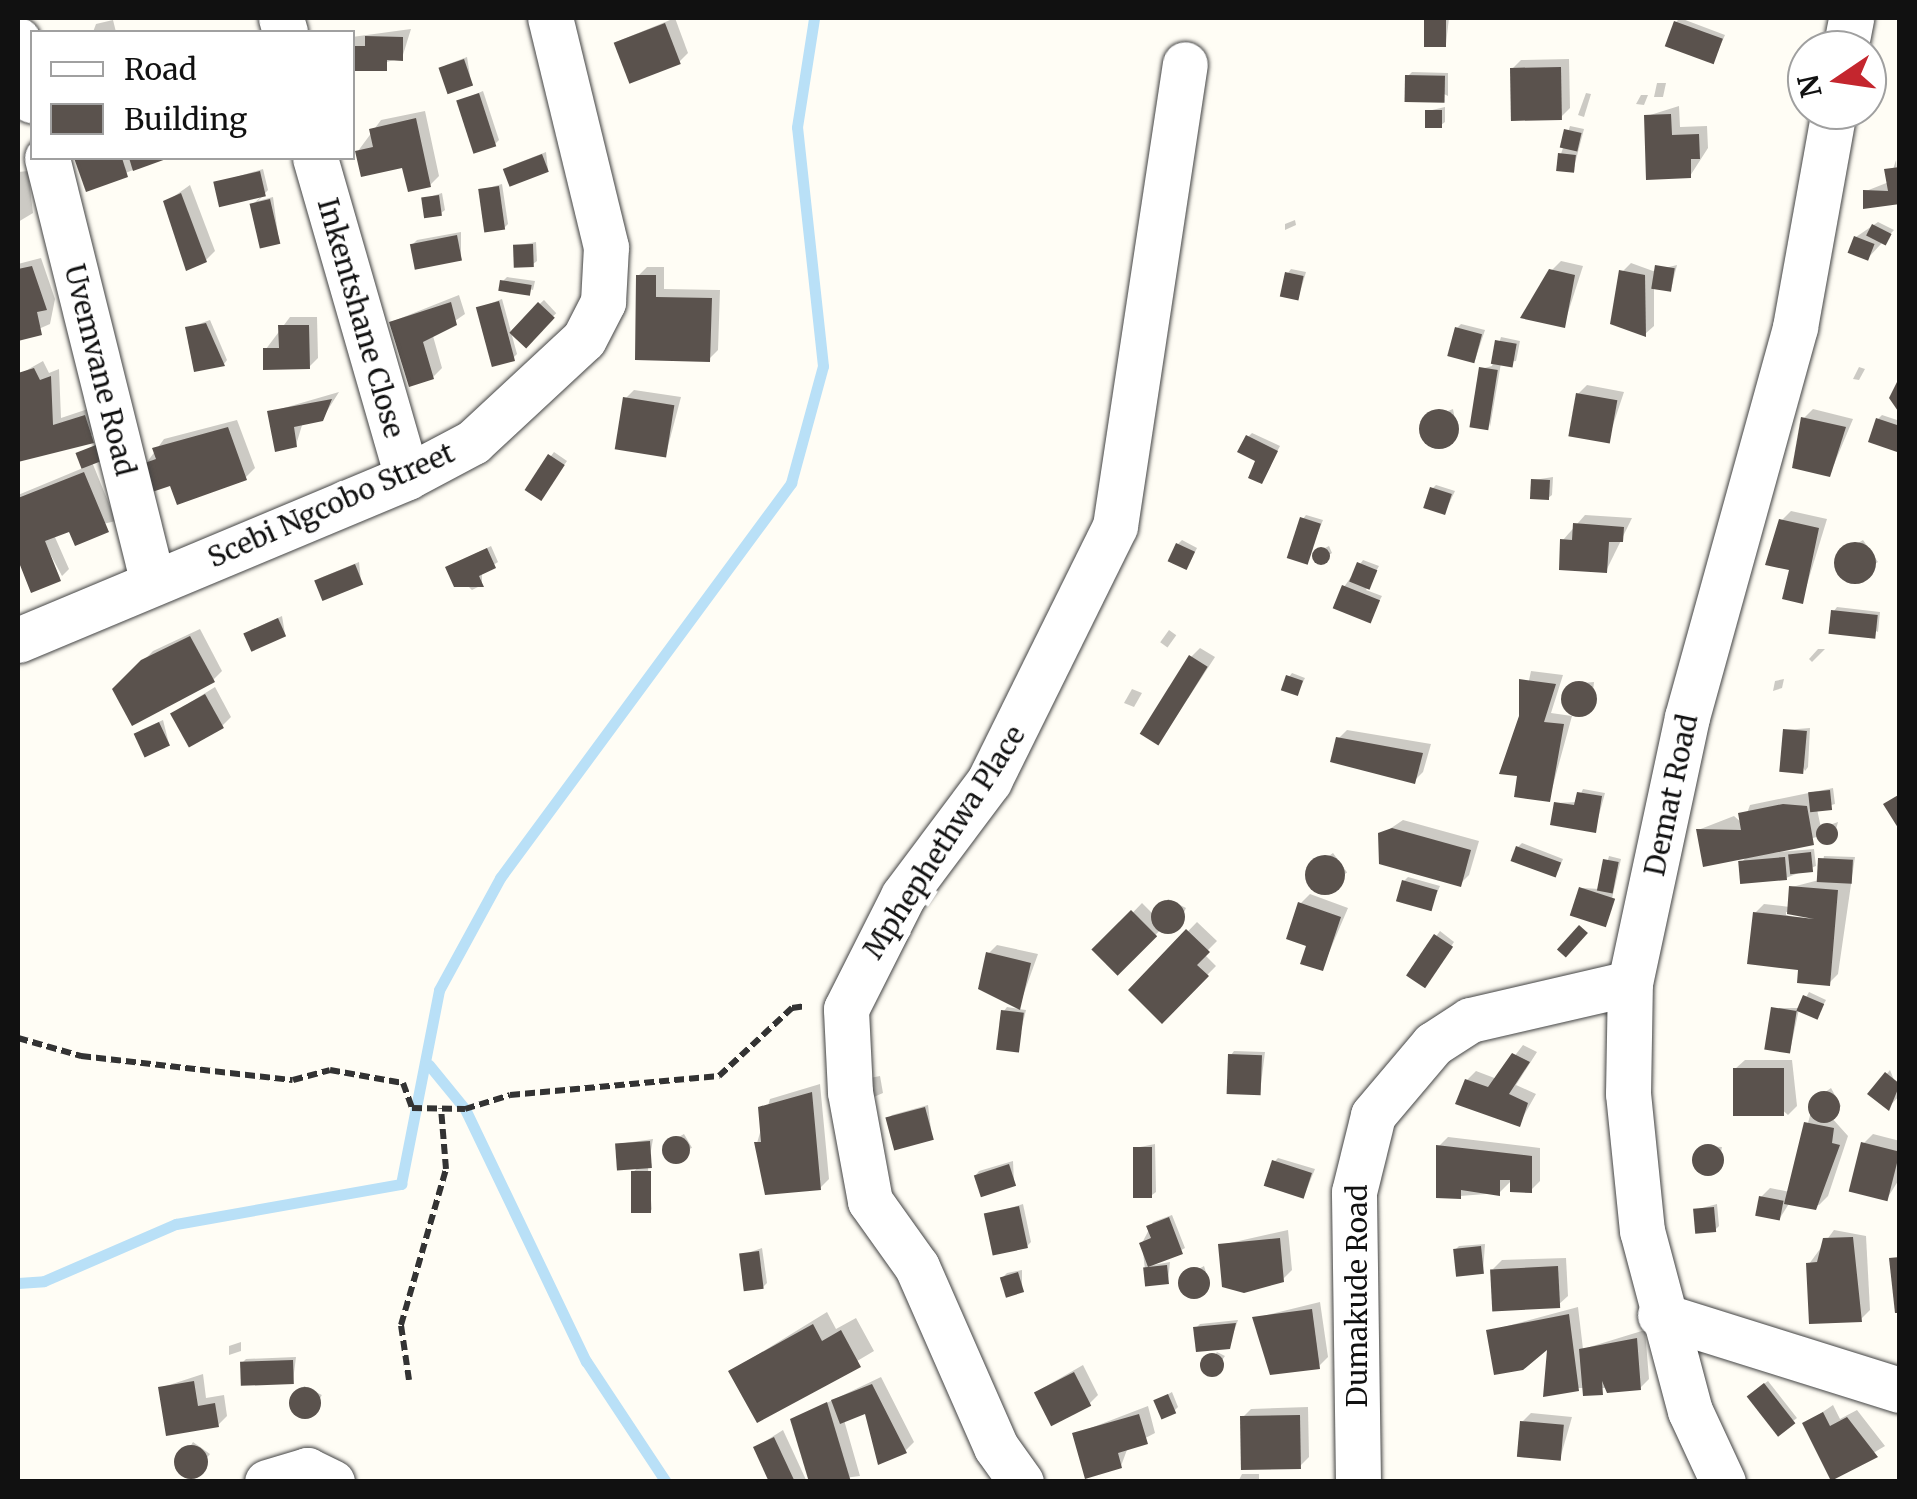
<!DOCTYPE html>
<style>
body{margin:0}
#map{position:relative;width:1917px;height:1499px;overflow:hidden;background:#fffdf5;font-family:Merriweather,serif}
div>[style]{position:absolute}
[style*='--x']{left:calc(var(--x)*1px);top:calc(var(--y)*1px);width:calc(var(--w)*1px);rotate:calc(var(--a)*1deg)}
.shadow>*{inset:0;background:#0003;transform-origin:0 0}
.stream>*{height:11px;margin:-5.5px;padding:0 5.5px;transform-origin:5.5px;border-radius:5.5px;background:#b9e0f7}
.building>*{inset:0;background:#5a524d;transform-origin:0 0}
.round{border-radius:50%}
.path>*{height:6px;margin-top:-3px;transform-origin:0;background:repeating-linear-gradient(90deg,#333 0 10px,transparent 0 15px)}
.roads{filter:drop-shadow(0 0 2px #444) drop-shadow(0 0 2px #444)}
.minor>*{height:45px;margin:-22.5px;padding:0 22.5px;transform-origin:22.5px;border-radius:22.5px;background:#fff}
span{translate:-50% -50%;white-space:nowrap;text-align:center;line-height:1.15;-webkit-text-stroke:10px #fff;paint-order:stroke}
.street-label{font-size:28px;color:#111}
.frame{position:absolute;inset:0;border:20px solid #111;pointer-events:none}
.legend{position:absolute;left:30px;top:30px;width:325px;height:130px;box-sizing:border-box;background:#fff;border:2px solid #a0a0a0;margin:0;padding:12px 18px;list-style:none;font-size:30px;color:#111}
.legend li{display:flex;align-items:center;gap:20px;height:50px}
.legend b{width:50px;border:2px solid #a0a0a0}
.north{position:absolute;left:1787px;top:30px;width:100px;height:100px;box-sizing:border-box;background:#fff;border:2px solid #a0a0a0;border-radius:50%;rotate:257deg;font-size:28px;font-weight:700;line-height:40px;text-align:center;color:#111}
.north::after{content:'';display:block;margin:auto;width:35px;height:45px;background:#c4262e;clip-path:polygon(50% 0,100% 100%,50% 72%,0 100%)}
</style>
<div id="map">
<div class="shadow">
<div style="clip-path:polygon(675px 18px,688px 53px,679px 62px,616px 42px)"></div>
<div style="clip-path:polygon(1426px 18px,1449px 18px,1446px 44px,1428px 45px)"></div>
<div style="clip-path:polygon(1680px 18px,1725px 35px,1713px 62px,1676px 22px)"></div>
<div style="clip-path:polygon(113px 20px,116px 32px,93px 32px,96px 24px)"></div>
<div style="clip-path:polygon(411px 29px,402px 58px,352px 71px,352px 37px)"></div>
<div style="clip-path:polygon(467px 57px,471px 82px,442px 68px,446px 65px)"></div>
<div style="clip-path:polygon(1569px 59px,1570px 108px,1561px 117px,1512px 69px,1521px 60px)"></div>
<div style="clip-path:polygon(1412px 72px,1448px 73px,1448px 96px,1408px 76px)"></div>
<div style="clip-path:polygon(1657px 83px,1666px 83px,1663px 97px,1654px 97px)"></div>
<div style="clip-path:polygon(483px 91px,499px 140px,495px 144px,459px 101px)"></div>
<div style="clip-path:polygon(1586px 93px,1591px 94px,1584px 117px,1578px 115px)"></div>
<div style="clip-path:polygon(1648px 95px,1644px 105px,1636px 104px,1641px 95px)"></div>
<div style="clip-path:polygon(1679px 106px,1680px 127px,1707px 126px,1708px 148px,1690px 176px,1647px 116px)"></div>
<div style="clip-path:polygon(1445px 107px,1445px 122px,1441px 125px,1428px 111px)"></div>
<div style="clip-path:polygon(425px 111px,439px 176px,430px 185px,404px 165px,358px 151px,381px 120px)"></div>
<div style="clip-path:polygon(1570px 126px,1584px 129px,1573px 171px,1561px 154px)"></div>
<div style="clip-path:polygon(546px 152px,548px 170px,506px 169px,510px 166px)"></div>
<div style="clip-path:polygon(77px 158px,163px 158px,88px 188px)"></div>
<div style="clip-path:polygon(1896px 160px,1900px 202px,1866px 191px,1889px 182px)"></div>
<div style="clip-path:polygon(263px 169px,268px 190px,258px 201px,273px 197px,279px 242px,252px 205px,263px 195px,216px 183px)"></div>
<div style="clip-path:polygon(28px 171px,33px 213px,18px 222px,18px 172px)"></div>
<div style="clip-path:polygon(502px 184px,508px 224px,504px 228px,481px 190px)"></div>
<div style="clip-path:polygon(190px 185px,215px 251px,206px 260px,166px 202px)"></div>
<div style="clip-path:polygon(442px 193px,445px 210px,441px 213px,423px 199px)"></div>
<div style="clip-path:polygon(1295px 220px,1296px 225px,1285px 230px,1285px 224px)"></div>
<div style="clip-path:polygon(1878px 222px,1894px 230px,1868px 258px,1856px 237px)"></div>
<div style="clip-path:polygon(461px 232px,461px 259px,413px 244px,417px 240px)"></div>
<div style="clip-path:polygon(536px 242px,537px 261px,533px 264px,515px 246px)"></div>
<div style="clip-path:polygon(41px 258px,55px 299px,50px 324px,18px 338px,18px 264px)"></div>
<div style="clip-path:polygon(1561px 261px,1583px 266px,1564px 325px,1551px 271px)"></div>
<div style="clip-path:polygon(1631px 263px,1653px 271px,1677px 265px,1671px 289px,1654px 287px,1654px 326px,1645px 334px,1622px 272px)"></div>
<div style="clip-path:polygon(647px 267px,664px 267px,664px 289px,720px 290px,718px 350px,709px 359px,637px 358px,638px 276px)"></div>
<div style="clip-path:polygon(1291px 269px,1306px 272px,1298px 299px,1288px 273px)"></div>
<div style="clip-path:polygon(507px 277px,535px 281px,533px 290px,503px 281px)"></div>
<div style="clip-path:polygon(459px 295px,465px 314px,433px 336px,442px 368px,433px 377px,391px 322px)"></div>
<div style="clip-path:polygon(502px 299px,517px 354px,513px 358px,479px 308px)"></div>
<div style="left:544px;top:300px;width:18px;height:45px;rotate:47deg"></div>
<div style="clip-path:polygon(290px 317px,317px 317px,318px 358px,309px 367px,266px 349px)"></div>
<div style="clip-path:polygon(210px 320px,227px 360px,224px 364px,188px 328px)"></div>
<div style="clip-path:polygon(1461px 324px,1485px 330px,1475px 360px,1457px 328px)"></div>
<div style="clip-path:polygon(1501px 337px,1520px 341px,1516px 361px,1501px 363px,1490px 427px,1481px 369px,1492px 366px)"></div>
<div style="clip-path:polygon(43px 361px,49px 373px,59px 369px,61px 418px,94px 407px,102px 431px,18px 460px,18px 375px)"></div>
<div style="clip-path:polygon(1865px 369px,1859px 380px,1853px 379px,1859px 367px)"></div>
<div style="clip-path:polygon(1587px 385px,1624px 392px,1608px 440px,1578px 394px)"></div>
<div style="clip-path:polygon(634px 390px,681px 397px,666px 454px,625px 399px)"></div>
<div style="clip-path:polygon(339px 392px,322px 419px,303px 422px,296px 445px,270px 412px)"></div>
<div style="clip-path:polygon(1453px 409px,1458px 435px,1433px 444px,1424px 420px)"></div>
<div style="clip-path:polygon(1813px 409px,1853px 419px,1830px 474px,1804px 418px)"></div>
<div style="clip-path:polygon(1882px 415px,1900px 421px,1900px 450px,1878px 419px)"></div>
<div style="clip-path:polygon(237px 420px,255px 468px,246px 477px,145px 465px,164px 439px)"></div>
<div style="clip-path:polygon(1252px 433px,1280px 446px,1262px 481px,1248px 437px)"></div>
<div style="clip-path:polygon(100px 443px,92px 462px,116px 521px,54px 535px,69px 569px,62px 576px,38px 531px,60px 578px,32px 590px,18px 495px,83px 468px,77px 454px)"></div>
<div style="clip-path:polygon(554px 452px,567px 461px,543px 494px,527px 488px)"></div>
<div style="clip-path:polygon(1553px 477px,1552px 495px,1548px 498px,1534px 480px)"></div>
<div style="clip-path:polygon(1436px 485px,1455px 491px,1445px 512px,1432px 489px)"></div>
<div style="clip-path:polygon(1791px 511px,1827px 519px,1802px 601px,1782px 520px)"></div>
<div style="clip-path:polygon(1306px 515px,1323px 520px,1306px 562px,1303px 519px)"></div>
<div style="clip-path:polygon(1585px 515px,1632px 518px,1606px 571px,1563px 540px)"></div>
<div style="clip-path:polygon(1182px 540px,1197px 548px,1189px 564px,1178px 544px)"></div>
<div style="clip-path:polygon(1863px 540px,1878px 562px,1849px 580px,1839px 555px)"></div>
<div style="clip-path:polygon(491px 546px,498px 562px,482px 572px,482px 585px,472px 590px,448px 567px)"></div>
<div style="clip-path:polygon(1329px 546px,1332px 553px,1320px 561px,1315px 553px)"></div>
<div style="clip-path:polygon(1363px 560px,1379px 566px,1366px 590px,1382px 596px,1370px 619px,1344px 587px)"></div>
<div style="clip-path:polygon(359px 562px,361px 582px,316px 581px,320px 578px)"></div>
<div style="clip-path:polygon(1837px 607px,1880px 612px,1878px 632px,1834px 611px)"></div>
<div style="clip-path:polygon(282px 616px,285px 634px,247px 634px,251px 630px)"></div>
<div style="clip-path:polygon(200px 629px,222px 671px,213px 680px,115px 690px,153px 651px)"></div>
<div style="left:1169px;top:630px;width:9px;height:15px;rotate:36deg"></div>
<div style="clip-path:polygon(1200px 648px,1215px 657px,1159px 743px,1191px 657px)"></div>
<div style="clip-path:polygon(1818px 649px,1825px 649px,1812px 662px,1809px 659px)"></div>
<div style="clip-path:polygon(1531px 671px,1563px 675px,1551px 713px,1572px 716px,1549px 800px,1521px 717px)"></div>
<div style="clip-path:polygon(1292px 673px,1305px 678px,1297px 694px,1289px 677px)"></div>
<div style="clip-path:polygon(1784px 679px,1782px 688px,1773px 691px,1775px 681px)"></div>
<div style="clip-path:polygon(1594px 682px,1591px 710px,1567px 708px,1571px 684px)"></div>
<div style="clip-path:polygon(215px 687px,231px 717px,222px 726px,173px 713px)"></div>
<div style="clip-path:polygon(1132px 689px,1142px 693px,1134px 707px,1124px 703px)"></div>
<div style="clip-path:polygon(163px 720px,169px 744px,137px 734px,141px 730px)"></div>
<div style="clip-path:polygon(1810px 728px,1808px 767px,1805px 771px,1785px 730px)"></div>
<div style="clip-path:polygon(1347px 730px,1431px 744px,1423px 772px,1414px 781px,1338px 739px)"></div>
<div style="clip-path:polygon(1833px 788px,1835px 804px,1817px 809px,1821px 828px,1838px 822px,1833px 841px,1820px 836px,1756px 854px,1814px 849px,1816px 866px,1786px 878px,1741px 863px,1748px 855px,1698px 830px,1734px 816px,1743px 824px,1750px 805px)"></div>
<div style="clip-path:polygon(1583px 789px,1605px 793px,1595px 830px,1556px 803px,1577px 802px)"></div>
<div style="clip-path:polygon(1403px 820px,1479px 841px,1469px 875px,1460px 884px,1381px 862px,1381px 835px)"></div>
<div style="clip-path:polygon(1522px 843px,1563px 859px,1558px 871px,1518px 847px)"></div>
<div style="left:1333px;top:853px;width:24px;height:30px;rotate:54deg"></div>
<div style="clip-path:polygon(1609px 856px,1621px 859px,1606px 925px,1582px 888px,1600px 889px)"></div>
<div style="clip-path:polygon(evenodd,1824px 856px,1855px 857px,1838px 974px,1829px 983px,1801px 968px,1755px 913px,1764px 904px,1790px 907px,1792px 887px,1819px 880px,1824px 856px,1786px 912px,1816px 914px,1816px 922px,1786px 915px,1786px 912px)"></div>
<div style="clip-path:polygon(1408px 877px,1440px 886px,1430px 909px,1404px 881px)"></div>
<div style="clip-path:polygon(1310px 894px,1348px 908px,1322px 969px,1301px 903px)"></div>
<div style="clip-path:polygon(1168px 899px,1186px 908px,1178px 925px,1165px 925px,1119px 973px,1096px 951px,1142px 903px,1157px 918px)"></div>
<div style="clip-path:polygon(1197px 922px,1217px 941px,1204px 954px,1216px 966px,1162px 1021px,1131px 990px)"></div>
<div style="clip-path:polygon(1440px 931px,1454px 942px,1427px 981px,1409px 974px)"></div>
<div style="clip-path:polygon(997px 945px,1038px 954px,1019px 1007px,988px 954px)"></div>
<div style="clip-path:polygon(1809px 992px,1826px 1000px,1817px 1017px,1799px 1009px,1790px 1051px,1773px 1008px,1800px 1008px)"></div>
<div style="clip-path:polygon(1007px 1007px,1026px 1010px,1016px 1051px,1004px 1011px)"></div>
<div style="clip-path:polygon(1523px 1045px,1537px 1052px,1516px 1085px,1536px 1094px,1519px 1124px,1467px 1080px,1476px 1071px,1497px 1079px)"></div>
<div style="clip-path:polygon(1234px 1051px,1265px 1052px,1260px 1092px,1231px 1055px)"></div>
<div style="clip-path:polygon(1745px 1060px,1792px 1060px,1797px 1106px,1788px 1115px,1735px 1069px)"></div>
<div style="clip-path:polygon(1890px 1070px,1900px 1095px,1888px 1108px,1871px 1093px)"></div>
<div style="clip-path:polygon(880px 1076px,883px 1093px,869px 1099px,870px 1078px)"></div>
<div style="clip-path:polygon(820px 1084px,829px 1179px,820px 1188px,757px 1143px,770px 1099px)"></div>
<div style="clip-path:polygon(1831px 1088px,1841px 1106px,1831px 1117px,1848px 1136px,1828px 1196px,1819px 1205px,1790px 1202px,1780px 1218px,1761px 1197px,1770px 1188px,1790px 1192px,1814px 1100px)"></div>
<div style="clip-path:polygon(928px 1105px,932px 1138px,888px 1118px,892px 1115px)"></div>
<div style="left:684px;top:1134px;width:16px;height:22px;rotate:60deg"></div>
<div style="clip-path:polygon(1873px 1134px,1900px 1141px,1900px 1178px,1888px 1197px,1864px 1143px)"></div>
<div style="clip-path:polygon(1448px 1137px,1540px 1148px,1540px 1181px,1531px 1190px,1512px 1180px,1499px 1193px,1460px 1196px,1439px 1146px)"></div>
<div style="clip-path:polygon(653px 1139px,648px 1168px,652px 1211px,633px 1172px,640px 1166px,618px 1144px)"></div>
<div style="clip-path:polygon(1155px 1144px,1156px 1192px,1152px 1195px,1135px 1148px)"></div>
<div style="clip-path:polygon(1722px 1147px,1717px 1170px,1697px 1166px,1703px 1146px)"></div>
<div style="clip-path:polygon(1278px 1158px,1315px 1169px,1304px 1196px,1274px 1162px)"></div>
<div style="clip-path:polygon(1013px 1161px,1014px 1183px,976px 1175px,979px 1171px)"></div>
<div style="clip-path:polygon(1023px 1204px,1031px 1242px,1027px 1246px,987px 1215px)"></div>
<div style="clip-path:polygon(1717px 1204px,1719px 1226px,1715px 1230px,1695px 1210px)"></div>
<div style="clip-path:polygon(1172px 1215px,1185px 1248px,1153px 1265px,1170px 1262px,1168px 1281px,1145px 1270px,1142px 1243px,1153px 1222px)"></div>
<div style="clip-path:polygon(1288px 1230px,1292px 1270px,1283px 1279px,1221px 1245px)"></div>
<div style="clip-path:polygon(1834px 1230px,1866px 1236px,1870px 1310px,1861px 1319px,1809px 1264px)"></div>
<div style="clip-path:polygon(1485px 1244px,1483px 1272px,1455px 1250px,1459px 1246px)"></div>
<div style="clip-path:polygon(762px 1248px,767px 1283px,763px 1287px,742px 1255px)"></div>
<div style="clip-path:polygon(1566px 1258px,1568px 1296px,1558px 1305px,1493px 1269px,1502px 1260px)"></div>
<div style="clip-path:polygon(1204px 1266px,1210px 1285px,1190px 1295px,1182px 1278px)"></div>
<div style="clip-path:polygon(1022px 1270px,1022px 1290px,1003px 1277px,1007px 1273px)"></div>
<div style="clip-path:polygon(1320px 1302px,1328px 1357px,1319px 1366px,1255px 1318px)"></div>
<div style="clip-path:polygon(1578px 1307px,1583px 1349px,1645px 1330px,1649px 1379px,1640px 1388px,1578px 1388px,1550px 1344px,1489px 1331px)"></div>
<div style="clip-path:polygon(827px 1312px,836px 1329px,856px 1318px,874px 1351px,758px 1420px,731px 1371px)"></div>
<div style="clip-path:polygon(1238px 1320px,1229px 1346px,1196px 1328px,1200px 1324px)"></div>
<div style="clip-path:polygon(241px 1342px,241px 1351px,229px 1355px,229px 1346px)"></div>
<div style="clip-path:polygon(1217px 1352px,1225px 1356px,1212px 1374px,1204px 1368px)"></div>
<div style="clip-path:polygon(296px 1357px,293px 1381px,242px 1363px,246px 1359px)"></div>
<div style="clip-path:polygon(1083px 1365px,1098px 1395px,1089px 1404px,1036px 1392px)"></div>
<div style="clip-path:polygon(203px 1374px,206px 1398px,224px 1395px,227px 1416px,218px 1425px,160px 1388px)"></div>
<div style="clip-path:polygon(881px 1377px,914px 1442px,905px 1451px,867px 1411px,844px 1420px,860px 1476px,812px 1482px,793px 1419px)"></div>
<div style="clip-path:polygon(1768px 1381px,1797px 1418px,1793px 1421px,1753px 1392px)"></div>
<div style="left:304px;top:1386px;width:20px;height:25px;rotate:27deg"></div>
<div style="clip-path:polygon(1172px 1392px,1178px 1407px,1174px 1411px,1156px 1401px)"></div>
<div style="clip-path:polygon(1833px 1405px,1840px 1419px,1857px 1410px,1885px 1446px,1833px 1477px,1805px 1424px)"></div>
<div style="clip-path:polygon(1148px 1406px,1155px 1433px,1128px 1447px,1121px 1466px,1075px 1434px)"></div>
<div style="clip-path:polygon(1308px 1407px,1309px 1457px,1300px 1466px,1242px 1418px,1251px 1409px)"></div>
<div style="clip-path:polygon(1531px 1413px,1572px 1417px,1560px 1459px,1522px 1422px)"></div>
<div style="clip-path:polygon(783px 1430px,807px 1482px,771px 1482px,756px 1447px)"></div>
<div style="clip-path:polygon(193px 1442px,210px 1454px,193px 1476px,178px 1466px)"></div>
<div style="clip-path:polygon(1259px 1474px,1259px 1482px,1238px 1482px,1242px 1474px)"></div>
</div>
<div class="stream">
<div style="--x:429;--y:1065;--w:57;--a:50.7"></div>
<div style="--x:465;--y:1109;--w:280;--a:64.4"></div>
<div style="--x:586;--y:1361;--w:145;--a:56.5"></div>
<div style="--x:18;--y:1283;--w:26;--a:-4"></div>
<div style="--x:44;--y:1281;--w:144;--a:-23.4"></div>
<div style="--x:176;--y:1224;--w:229;--a:-10.1"></div>
<div style="--x:401;--y:1184;--w:198;--a:-78.9"></div>
<div style="--x:439;--y:990;--w:128;--a:-61.4"></div>
<div style="--x:500;--y:878;--w:491;--a:-53.6"></div>
<div style="--x:791;--y:483;--w:121;--a:-74.7"></div>
<div style="--x:823;--y:366;--w:240;--a:-96.2"></div>
<div style="--x:797;--y:127;--w:110;--a:-81.1"></div>
</div>
<div class="building">
<div style="left:1424px;top:18px;width:22px;height:29px"></div>
<div style="left:1674px;top:21px;width:52px;height:27px;rotate:20deg"></div>
<div style="left:665px;top:23px;width:44px;height:55px;rotate:69deg"></div>
<div style="clip-path:polygon(365px 36px,403px 37px,403px 61px,387px 60px,387px 71px,352px 71px,352px 46px,365px 46px)"></div>
<div style="left:464px;top:59px;width:28px;height:27px;rotate:71deg"></div>
<div style="left:1561px;top:67px;width:53px;height:51px;rotate:89deg"></div>
<div style="left:1405px;top:75px;width:40px;height:27px;rotate:1deg"></div>
<div style="left:479px;top:93px;width:56px;height:24px;rotate:72deg"></div>
<div style="left:1425px;top:110px;width:17px;height:18px"></div>
<div style="clip-path:polygon(1671px 114px,1672px 135px,1699px 134px,1700px 159px,1691px 159px,1691px 178px,1646px 180px,1644px 115px)"></div>
<div style="clip-path:polygon(416px 118px,431px 187px,408px 192px,402px 168px,361px 177px,355px 151px,373px 147px,369px 129px)"></div>
<div style="left:1564px;top:129px;width:18px;height:19px;rotate:13deg"></div>
<div style="left:1558px;top:153px;width:18px;height:18px;rotate:6deg"></div>
<div style="left:542px;top:154px;width:19px;height:42px;rotate:69deg"></div>
<div style="clip-path:polygon(74px 158px,122px 158px,128px 177px,86px 192px)"></div>
<div style="clip-path:polygon(129px 158px,169px 158px,133px 171px)"></div>
<div style="clip-path:polygon(1900px 167px,1900px 204px,1863px 209px,1863px 190px,1888px 191px,1884px 169px)"></div>
<div style="left:260px;top:171px;width:26px;height:48px;rotate:77deg"></div>
<div style="left:499px;top:186px;width:44px;height:21px;rotate:82deg"></div>
<div style="clip-path:polygon(181px 193px,207px 262px,186px 271px,163px 201px)"></div>
<div style="left:439px;top:195px;width:21px;height:18px;rotate:82deg"></div>
<div style="left:270px;top:199px;width:46px;height:21px;rotate:77deg"></div>
<div style="left:1872px;top:224px;width:22px;height:13px;rotate:27deg"></div>
<div style="left:457px;top:235px;width:26px;height:48px;rotate:79deg"></div>
<div style="left:1854px;top:236px;width:22px;height:18px;rotate:21deg"></div>
<div style="left:533px;top:244px;width:23px;height:20px;rotate:88deg"></div>
<div style="left:1655px;top:265px;width:20px;height:24px;rotate:9deg"></div>
<div style="clip-path:polygon(32px 266px,47px 310px,37px 312px,42px 335px,18px 341px,18px 269px)"></div>
<div style="clip-path:polygon(1549px 269px,1575px 275px,1565px 328px,1520px 318px)"></div>
<div style="clip-path:polygon(1619px 270px,1645px 275px,1646px 337px,1610px 324px)"></div>
<div style="left:1285px;top:272px;width:19px;height:25px;rotate:12deg"></div>
<div style="clip-path:polygon(636px 275px,656px 275px,656px 297px,712px 298px,710px 362px,635px 360px)"></div>
<div style="left:500px;top:280px;width:32px;height:11px;rotate:9deg"></div>
<div style="left:499px;top:301px;width:62px;height:24px;rotate:75deg"></div>
<div style="clip-path:polygon(451px 302px,457px 325px,423px 342px,434px 379px,409px 387px,389px 322px)"></div>
<div style="left:538px;top:302px;width:23px;height:42px;rotate:43deg"></div>
<div style="clip-path:polygon(206px 323px,225px 366px,194px 372px,185px 327px)"></div>
<div style="clip-path:polygon(278px 325px,309px 325px,310px 369px,263px 370px,263px 348px,279px 348px)"></div>
<div style="left:1455px;top:327px;width:28px;height:30px;rotate:15deg"></div>
<div style="left:1495px;top:340px;width:22px;height:24px;rotate:10deg"></div>
<div style="left:1479px;top:367px;width:19px;height:61px;rotate:9deg"></div>
<div style="clip-path:polygon(34px 368px,40px 380px,51px 376px,53px 425px,85px 415px,94px 443px,18px 462px,18px 373px)"></div>
<div style="clip-path:polygon(1900px 376px,1900px 414px,1889px 398px)"></div>
<div style="left:1576px;top:393px;width:42px;height:44px;rotate:10deg"></div>
<div style="left:623px;top:397px;width:52px;height:53px;rotate:9deg"></div>
<div style="clip-path:polygon(332px 399px,323px 421px,294px 427px,297px 447px,275px 452px,267px 411px)"></div>
<div class="round" style="left:1419px;top:409px;width:40px;height:40px"></div>
<div style="clip-path:polygon(1801px 417px,1846px 427px,1830px 477px,1792px 468px)"></div>
<div style="clip-path:polygon(1876px 418px,1900px 426px,1900px 453px,1868px 442px)"></div>
<div style="clip-path:polygon(228px 427px,247px 480px,177px 505px,170px 486px,152px 492px,142px 464px,156px 459px,152px 448px)"></div>
<div style="clip-path:polygon(1246px 435px,1278px 451px,1262px 484px,1248px 478px,1255px 461px,1237px 452px)"></div>
<div style="left:96px;top:445px;width:17px;height:22px;rotate:69deg"></div>
<div style="left:548px;top:454px;width:20px;height:43px;rotate:33deg"></div>
<div style="clip-path:polygon(84px 472px,109px 532px,75px 546px,69px 532px,45px 541px,61px 581px,31px 593px,18px 560px,18px 498px)"></div>
<div style="left:1531px;top:479px;width:19px;height:20px;rotate:3deg"></div>
<div style="left:1430px;top:487px;width:23px;height:22px;rotate:18deg"></div>
<div style="left:1300px;top:517px;width:22px;height:43px;rotate:18deg"></div>
<div style="clip-path:polygon(1779px 519px,1819px 528px,1803px 604px,1782px 599px,1789px 570px,1765px 565px)"></div>
<div style="clip-path:polygon(1573px 523px,1624px 527px,1623px 542px,1609px 542px,1607px 573px,1559px 570px,1560px 539px,1572px 540px)"></div>
<div class="round" style="left:1834px;top:542px;width:42px;height:42px"></div>
<div style="left:1176px;top:543px;width:21px;height:20px;rotate:25deg"></div>
<div class="round" style="left:1312px;top:547px;width:18px;height:18px"></div>
<div style="clip-path:polygon(487px 548px,496px 568px,479px 576px,484px 587px,454px 587px,445px 567px)"></div>
<div style="left:1357px;top:562px;width:22px;height:21px;rotate:22deg"></div>
<div style="left:355px;top:564px;width:22px;height:44px;rotate:68deg"></div>
<div style="left:1342px;top:585px;width:41px;height:25px;rotate:22deg"></div>
<div style="left:1831px;top:610px;width:47px;height:24px;rotate:6deg"></div>
<div style="left:278px;top:618px;width:20px;height:38px;rotate:66deg"></div>
<div style="clip-path:polygon(190px 636px,215px 682px,132px 726px,112px 689px,141px 660px)"></div>
<div style="left:1189px;top:655px;width:22px;height:93px;rotate:32deg"></div>
<div style="left:1286px;top:675px;width:18px;height:16px;rotate:19deg"></div>
<div style="clip-path:polygon(1519px 679px,1556px 684px,1544px 722px,1564px 724px,1550px 802px,1514px 797px,1517px 776px,1499px 774px,1519px 716px)"></div>
<div class="round" style="left:1561px;top:681px;width:36px;height:36px"></div>
<div style="left:205px;top:694px;width:39px;height:40px;rotate:61deg"></div>
<div style="left:159px;top:722px;width:26px;height:28px;rotate:65deg"></div>
<div style="left:1783px;top:729px;width:24px;height:43px;rotate:5deg"></div>
<div style="clip-path:polygon(1336px 737px,1423px 753px,1415px 784px,1330px 762px)"></div>
<div style="left:1830px;top:790px;width:20px;height:22px;rotate:84deg"></div>
<div style="clip-path:polygon(1577px 792px,1602px 796px,1596px 833px,1550px 825px,1554px 802px,1574px 805px)"></div>
<div style="clip-path:polygon(1900px 794px,1900px 831px,1883px 804px)"></div>
<div style="clip-path:polygon(1783px 804px,1807px 806px,1814px 845px,1703px 867px,1696px 829px,1741px 830px,1738px 813px)"></div>
<div class="round" style="left:1816px;top:823px;width:22px;height:22px"></div>
<div style="clip-path:polygon(1392px 828px,1471px 850px,1461px 887px,1379px 864px,1378px 833px)"></div>
<div style="left:1516px;top:846px;width:48px;height:16px;rotate:20deg"></div>
<div style="left:1811px;top:852px;width:20px;height:23px;rotate:84deg"></div>
<div class="round" style="left:1305px;top:855px;width:40px;height:40px"></div>
<div style="left:1785px;top:857px;width:23px;height:47px;rotate:85deg"></div>
<div style="left:1818px;top:858px;width:35px;height:24px;rotate:3deg"></div>
<div style="left:1603px;top:859px;width:16px;height:32px;rotate:11deg"></div>
<div style="left:1402px;top:880px;width:37px;height:22px;rotate:16deg"></div>
<div style="clip-path:polygon(1789px 886px,1838px 890px,1830px 986px,1797px 983px,1798px 970px,1747px 964px,1753px 912px,1814px 919px,1787px 914px)"></div>
<div style="left:1579px;top:887px;width:38px;height:30px;rotate:18deg"></div>
<div class="round" style="left:1151px;top:900px;width:34px;height:34px"></div>
<div style="clip-path:polygon(1298px 902px,1341px 917px,1323px 971px,1300px 964px,1306px 946px,1286px 939px)"></div>
<div style="left:1131px;top:910px;width:37px;height:56px;rotate:45deg"></div>
<div style="left:1579px;top:925px;width:12px;height:33px;rotate:42deg"></div>
<div style="clip-path:polygon(1186px 929px,1210px 952px,1197px 965px,1209px 976px,1162px 1024px,1128px 990px)"></div>
<div style="left:1434px;top:934px;width:23px;height:50px;rotate:34deg"></div>
<div style="clip-path:polygon(986px 952px,1031px 963px,1020px 1010px,978px 989px)"></div>
<div style="left:1803px;top:995px;width:23px;height:17px;rotate:23deg"></div>
<div style="left:1771px;top:1007px;width:26px;height:43px;rotate:9deg"></div>
<div style="left:1001px;top:1010px;width:23px;height:40px;rotate:7deg"></div>
<div style="clip-path:polygon(1512px 1053px,1530px 1062px,1509px 1094px,1528px 1103px,1520px 1127px,1455px 1104px,1465px 1079px,1488px 1087px)"></div>
<div style="left:1228px;top:1054px;width:34px;height:40px;rotate:2deg"></div>
<div style="left:1733px;top:1068px;width:51px;height:48px"></div>
<div style="clip-path:polygon(1885px 1072px,1900px 1084px,1889px 1111px,1867px 1094px)"></div>
<div class="round" style="left:1808px;top:1091px;width:32px;height:32px"></div>
<div style="clip-path:polygon(812px 1092px,821px 1190px,765px 1195px,754px 1142px,761px 1142px,758px 1107px)"></div>
<div style="left:925px;top:1107px;width:34px;height:41px;rotate:75deg"></div>
<div style="clip-path:polygon(1804px 1122px,1834px 1128px,1832px 1143px,1840px 1145px,1816px 1210px,1784px 1204px)"></div>
<div class="round" style="left:662px;top:1136px;width:28px;height:28px"></div>
<div style="left:650px;top:1141px;width:27px;height:35px;rotate:86deg"></div>
<div style="left:1861px;top:1142px;width:40px;height:51px;rotate:14deg"></div>
<div class="round" style="left:1692px;top:1144px;width:32px;height:32px"></div>
<div style="clip-path:polygon(1436px 1145px,1532px 1156px,1532px 1193px,1510px 1192px,1510px 1180px,1500px 1180px,1500px 1196px,1461px 1190px,1461px 1199px,1436px 1198px)"></div>
<div style="left:1133px;top:1147px;width:19px;height:51px"></div>
<div style="left:1272px;top:1160px;width:42px;height:27px;rotate:18deg"></div>
<div style="left:1009px;top:1164px;width:23px;height:37px;rotate:72deg"></div>
<div style="left:631px;top:1171px;width:20px;height:42px"></div>
<div style="left:1759px;top:1196px;width:25px;height:20px;rotate:11deg"></div>
<div style="left:1019px;top:1206px;width:43px;height:36px;rotate:78deg"></div>
<div style="left:1714px;top:1207px;width:25px;height:21px;rotate:85deg"></div>
<div style="clip-path:polygon(1169px 1217px,1183px 1254px,1148px 1267px,1139px 1243px,1151px 1238px,1146px 1226px)"></div>
<div style="clip-path:polygon(1853px 1237px,1862px 1322px,1809px 1324px,1806px 1263px,1817px 1262px,1823px 1238px)"></div>
<div style="clip-path:polygon(1280px 1238px,1284px 1282px,1244px 1293px,1222px 1287px,1218px 1244px)"></div>
<div style="left:1481px;top:1246px;width:28px;height:28px;rotate:84deg"></div>
<div style="left:759px;top:1251px;width:38px;height:20px;rotate:83deg"></div>
<div style="clip-path:polygon(1900px 1257px,1900px 1313px,1895px 1313px,1889px 1258px)"></div>
<div style="left:1167px;top:1265px;width:19px;height:24px;rotate:84deg"></div>
<div style="left:1558px;top:1266px;width:42px;height:68px;rotate:87deg"></div>
<div class="round" style="left:1178px;top:1267px;width:32px;height:32px"></div>
<div style="left:1018px;top:1272px;width:21px;height:19px;rotate:73deg"></div>
<div style="clip-path:polygon(1312px 1309px,1320px 1369px,1270px 1375px,1252px 1317px)"></div>
<div style="clip-path:polygon(1569px 1314px,1579px 1391px,1543px 1397px,1547px 1350px,1523px 1370px,1494px 1375px,1486px 1330px)"></div>
<div style="clip-path:polygon(1236px 1323px,1230px 1349px,1196px 1352px,1193px 1327px)"></div>
<div style="clip-path:polygon(813px 1324px,822px 1341px,841px 1330px,861px 1367px,757px 1423px,728px 1371px)"></div>
<div style="clip-path:polygon(1637px 1338px,1641px 1390px,1607px 1393px,1602px 1381px,1603px 1395px,1583px 1396px,1579px 1349px)"></div>
<div class="round" style="left:1200px;top:1353px;width:24px;height:24px"></div>
<div style="left:293px;top:1360px;width:24px;height:53px;rotate:88deg"></div>
<div style="left:1074px;top:1372px;width:38px;height:45px;rotate:63deg"></div>
<div style="clip-path:polygon(194px 1381px,198px 1406px,215px 1403px,219px 1427px,166px 1436px,158px 1387px)"></div>
<div style="left:1764px;top:1383px;width:51px;height:22px;rotate:52deg"></div>
<div style="clip-path:polygon(872px 1384px,907px 1453px,878px 1465px,865px 1414px,840px 1424px,831px 1400px)"></div>
<div class="round" style="left:289px;top:1387px;width:32px;height:32px"></div>
<div style="left:1168px;top:1394px;width:21px;height:16px;rotate:67deg"></div>
<div style="clip-path:polygon(827px 1402px,851px 1482px,809px 1482px,790px 1419px)"></div>
<div style="clip-path:polygon(1823px 1412px,1830px 1426px,1847px 1417px,1878px 1457px,1831px 1481px,1802px 1423px)"></div>
<div style="clip-path:polygon(1139px 1414px,1148px 1444px,1118px 1453px,1122px 1468px,1085px 1479px,1072px 1433px)"></div>
<div style="left:1300px;top:1415px;width:54px;height:60px;rotate:89deg"></div>
<div style="left:1520px;top:1421px;width:44px;height:36px;rotate:5deg"></div>
<div style="clip-path:polygon(774px 1437px,795px 1482px,769px 1482px,753px 1447px)"></div>
<div class="round" style="left:174px;top:1445px;width:34px;height:34px"></div>
</div>
<div class="path">
<div style="--x:18;--y:1038;--w:66;--a:15.9"></div>
<div style="--x:81;--y:1056;--w:213;--a:6.5"></div>
<div style="--x:293;--y:1080;--w:38;--a:-15"></div>
<div style="--x:330;--y:1070;--w:74;--a:10.1"></div>
<div style="--x:403;--y:1083;--w:27;--a:70"></div>
<div style="--x:412;--y:1108;--w:53;--a:1.1"></div>
<div style="--x:465;--y:1109;--w:47;--a:-17.3"></div>
<div style="--x:510;--y:1095;--w:210;--a:-5.2"></div>
<div style="--x:719;--y:1076;--w:100;--a:-43"></div>
<div style="--x:792;--y:1008;--w:14;--a:-8"></div>
<div style="--x:409;--y:1380;--w:56;--a:-98.3"></div>
<div style="--x:401;--y:1325;--w:162;--a:-73.9"></div>
<div style="--x:446;--y:1169;--w:61;--a:-94.7"></div>
</div>
<div class="roads">
<div class="minor">
<div style="--x:281;--y:18;--w:15;--a:74"></div>
<div style="--x:18;--y:40;--w:62;--a:76.9"></div>
<div style="--x:1845;--y:50;--w:33;--a:-79"></div>
<div style="--x:47;--y:158;--w:437;--a:76"></div>
<div style="--x:315;--y:158;--w:332;--a:73.9"></div>
<div style="--x:18;--y:640;--w:422;--a:-22.7"></div>
<div style="--x:407;--y:477;--w:75;--a:-27.9"></div>
<div style="--x:473;--y:442;--w:151;--a:-42.9"></div>
<div style="--x:584;--y:339;--w:42;--a:-62.8"></div>
<div style="--x:603;--y:302;--w:55;--a:-86.9"></div>
<div style="--x:606;--y:247;--w:236;--a:-103.7"></div>
<div style="--x:1660;--y:1315;--w:251;--a:17.4"></div>
<div style="--x:267;--y:1482;--w:42;--a:-16.7"></div>
<div style="--x:307;--y:1470;--w:28;--a:26"></div>
<div style="--x:1021;--y:1482;--w:43;--a:-125.5"></div>
<div style="--x:996;--y:1447;--w:197;--a:-113.7"></div>
<div style="--x:917;--y:1267;--w:81;--a:-125.5"></div>
<div style="--x:870;--y:1201;--w:111;--a:-100.4"></div>
<div style="--x:850;--y:1092;--w:83;--a:-92.8"></div>
<div style="--x:846;--y:1009;--w:127;--a:-63.2"></div>
<div style="--x:903;--y:896;--w:144;--a:-53.2"></div>
<div style="--x:989;--y:781;--w:284;--a:-63.7"></div>
<div style="--x:1115;--y:526;--w:467;--a:-81.4"></div>
<div style="--x:1358;--y:1482;--w:290;--a:-90.8"></div>
<div style="--x:1354;--y:1192;--w:79;--a:-76.1"></div>
<div style="--x:1373;--y:1115;--w:93;--a:-49.8"></div>
<div style="--x:1433;--y:1044;--w:44;--a:-33"></div>
<div style="--x:1470;--y:1020;--w:164;--a:-13"></div>
<div style="--x:1723;--y:1482;--w:78;--a:-114.9"></div>
<div style="--x:1690;--y:1411;--w:186;--a:-104.9"></div>
<div style="--x:1642;--y:1231;--w:138;--a:-95.8"></div>
<div style="--x:1628;--y:1094;--w:111;--a:-89"></div>
<div style="--x:1630;--y:983;--w:272;--a:-77.9"></div>
<div style="--x:1687;--y:717;--w:405;--a:-74.5"></div>
<div style="--x:1795;--y:327;--w:220;--a:-79.8"></div>
</div>
</div>
<div class="street-label">
<span style="left:361px;top:318px;rotate:74deg">Inkentshane Close</span>
<span style="left:100px;top:370px;rotate:76deg">Uvemvane Road</span>
<span style="left:331px;top:505px;rotate:-24deg">Scebi Ngcobo Street</span>
<span style="left:1671px;top:795px;rotate:-78deg">Demat Road</span>
<span style="left:944px;top:842px;rotate:-57deg">Mphephethwa Place</span>
<span style="left:1357px;top:1296px;rotate:-90deg">Dumakude Road</span>
</div>
<div class="frame"></div>
<ul class="legend">
<li><b style="height:12px;background:#fff"></b>Road</li>
<li><b style="height:28px;background:#5a524d"></b>Building</li>
</ul>
<div class="north">N</div>
</div>
